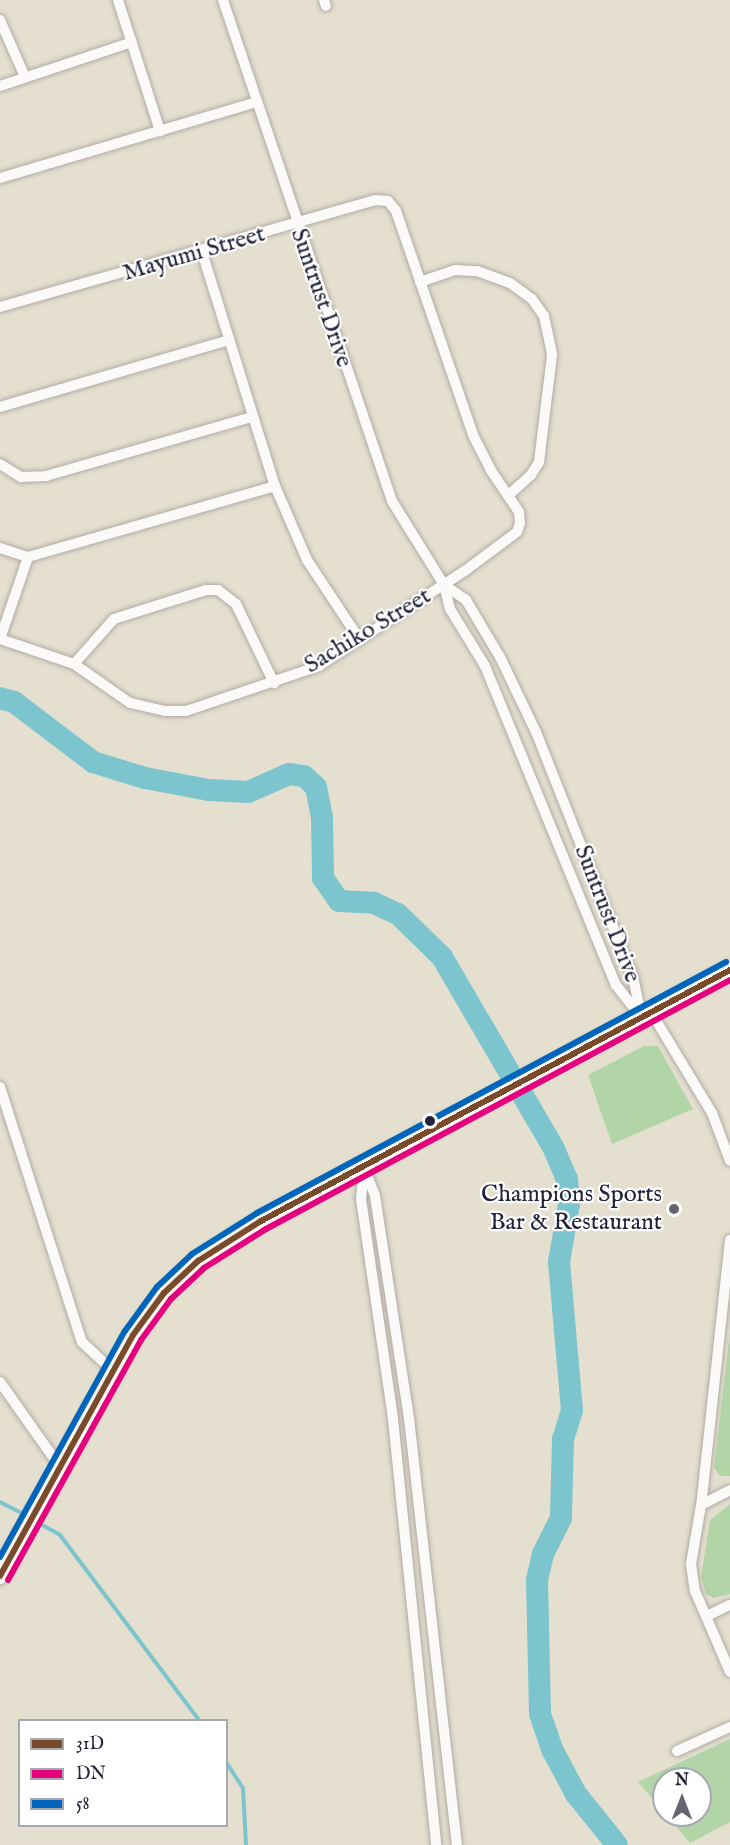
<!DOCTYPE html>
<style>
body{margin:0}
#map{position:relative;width:730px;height:1845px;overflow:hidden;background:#e5dfcf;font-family:"IM FELL English",serif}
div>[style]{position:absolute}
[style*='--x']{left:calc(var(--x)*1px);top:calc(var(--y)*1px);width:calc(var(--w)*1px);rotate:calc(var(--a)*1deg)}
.green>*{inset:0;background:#b1d5a7}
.stream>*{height:4px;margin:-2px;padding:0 2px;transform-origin:2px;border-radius:2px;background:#7dc5ce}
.river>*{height:22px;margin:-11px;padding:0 11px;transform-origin:11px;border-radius:11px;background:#7dc5ce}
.roads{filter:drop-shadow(0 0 2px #b0aca5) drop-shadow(0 0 2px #b0aca5)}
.minor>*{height:10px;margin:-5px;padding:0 5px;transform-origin:5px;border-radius:5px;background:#fbfaf8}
.primary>*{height:16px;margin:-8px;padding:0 8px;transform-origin:8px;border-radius:8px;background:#fbfaf8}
.bus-1>*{height:6px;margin:-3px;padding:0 3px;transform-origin:3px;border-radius:3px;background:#7a4b2a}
.bus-2>*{height:6px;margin:-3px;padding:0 3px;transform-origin:3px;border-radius:3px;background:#e5007d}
.bus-3>*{height:6px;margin:-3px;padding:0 3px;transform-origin:3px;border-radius:3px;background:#0065bd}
.dots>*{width:16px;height:16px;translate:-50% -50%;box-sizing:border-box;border:3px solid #fff;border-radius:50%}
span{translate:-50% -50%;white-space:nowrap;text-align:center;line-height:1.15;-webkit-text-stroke:4.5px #fff;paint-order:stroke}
.street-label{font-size:24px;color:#22223b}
.poi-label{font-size:24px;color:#22223b}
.right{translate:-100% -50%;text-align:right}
.legend{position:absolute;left:18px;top:1719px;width:210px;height:108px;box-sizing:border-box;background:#fff;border:2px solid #a7a7b1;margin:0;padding:8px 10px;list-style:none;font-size:18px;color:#22223b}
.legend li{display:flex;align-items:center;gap:12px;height:30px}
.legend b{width:30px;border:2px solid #a7a7b1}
.north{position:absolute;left:652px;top:1767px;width:60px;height:60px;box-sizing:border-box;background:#fff;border:2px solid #a7a7b1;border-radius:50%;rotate:0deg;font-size:16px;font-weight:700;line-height:24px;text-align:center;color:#22223b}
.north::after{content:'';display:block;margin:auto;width:21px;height:27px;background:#66646f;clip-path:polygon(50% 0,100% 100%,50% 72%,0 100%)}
</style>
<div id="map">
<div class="green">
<div style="clip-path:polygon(644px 1046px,658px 1046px,693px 1109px,612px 1144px,588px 1075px)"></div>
<div style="clip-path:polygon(730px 1333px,730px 1476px,720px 1476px,714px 1467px)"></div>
<div style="clip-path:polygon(730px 1504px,730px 1594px,713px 1598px,706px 1594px,701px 1577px,710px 1520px)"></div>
<div style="clip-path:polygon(730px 1739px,730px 1822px,690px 1843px,666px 1815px,700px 1815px,700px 1779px,664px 1779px,664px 1812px,638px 1782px)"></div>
</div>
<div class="stream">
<div style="--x:0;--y:1502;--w:33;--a:27"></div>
<div style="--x:35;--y:1521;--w:29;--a:29"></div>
<div style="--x:60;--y:1535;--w:231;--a:53.1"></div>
<div style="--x:226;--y:1762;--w:31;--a:57"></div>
<div style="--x:243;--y:1788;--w:57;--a:87"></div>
</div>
<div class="river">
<div style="--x:0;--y:698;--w:15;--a:16"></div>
<div style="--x:14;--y:702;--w:99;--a:37.2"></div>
<div style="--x:93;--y:762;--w:54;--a:17.1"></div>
<div style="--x:145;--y:778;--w:65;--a:10.6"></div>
<div style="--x:209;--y:790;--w:39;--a:3"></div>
<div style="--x:248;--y:792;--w:45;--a:-23.7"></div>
<div style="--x:289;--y:774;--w:15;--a:8"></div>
<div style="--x:304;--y:776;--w:16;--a:43"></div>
<div style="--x:316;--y:787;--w:32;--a:79"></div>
<div style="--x:322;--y:818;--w:60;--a:89"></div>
<div style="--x:323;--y:878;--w:28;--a:55"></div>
<div style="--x:339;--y:901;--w:35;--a:3"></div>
<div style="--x:374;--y:903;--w:26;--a:25"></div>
<div style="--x:398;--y:914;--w:62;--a:44.3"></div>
<div style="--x:442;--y:957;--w:222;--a:59.7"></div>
<div style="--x:554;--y:1149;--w:33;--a:67"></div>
<div style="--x:567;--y:1179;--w:25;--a:85"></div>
<div style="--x:569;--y:1204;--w:59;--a:99.8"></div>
<div style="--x:559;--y:1262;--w:149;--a:85"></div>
<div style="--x:572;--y:1410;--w:30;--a:107"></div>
<div style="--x:563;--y:1439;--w:79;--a:91.5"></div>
<div style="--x:561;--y:1518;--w:40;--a:116.6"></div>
<div style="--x:543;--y:1554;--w:28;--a:103"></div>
<div style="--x:537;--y:1581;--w:133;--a:88.7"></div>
<div style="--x:540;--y:1714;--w:39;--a:71"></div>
<div style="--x:553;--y:1751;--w:49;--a:61.9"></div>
<div style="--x:576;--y:1794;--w:65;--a:51.2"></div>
</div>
<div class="roads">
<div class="minor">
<div style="--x:118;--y:0;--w:138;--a:72.2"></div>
<div style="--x:223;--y:0;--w:529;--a:71.36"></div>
<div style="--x:392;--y:501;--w:99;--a:58.2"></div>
<div style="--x:444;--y:585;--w:25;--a:76"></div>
<div style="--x:450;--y:609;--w:67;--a:58.4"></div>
<div style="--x:485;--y:666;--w:345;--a:67.7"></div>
<div style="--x:616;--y:985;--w:41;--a:52"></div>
<div style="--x:324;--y:0;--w:6;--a:72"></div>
<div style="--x:0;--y:20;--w:62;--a:66.3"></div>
<div style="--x:0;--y:86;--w:139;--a:-18.4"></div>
<div style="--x:0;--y:178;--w:268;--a:-16.5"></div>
<div style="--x:202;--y:252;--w:245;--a:72.7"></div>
<div style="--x:275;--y:486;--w:81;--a:66.6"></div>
<div style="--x:307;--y:560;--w:96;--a:56.5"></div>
<div style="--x:420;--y:282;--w:37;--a:-19"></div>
<div style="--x:455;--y:270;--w:22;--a:3"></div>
<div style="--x:477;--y:271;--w:35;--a:20"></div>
<div style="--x:510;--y:283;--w:27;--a:36"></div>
<div style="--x:532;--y:299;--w:21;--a:55"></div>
<div style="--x:544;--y:316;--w:40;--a:78"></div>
<div style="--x:552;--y:355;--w:108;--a:96.9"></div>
<div style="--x:539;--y:462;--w:15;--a:122"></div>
<div style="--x:531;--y:475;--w:30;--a:138"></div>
<div style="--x:0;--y:307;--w:390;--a:-15.9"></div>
<div style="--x:375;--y:200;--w:13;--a:4"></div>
<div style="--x:388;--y:201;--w:13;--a:51"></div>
<div style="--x:396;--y:211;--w:239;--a:71"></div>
<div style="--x:474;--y:437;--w:36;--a:63"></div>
<div style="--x:490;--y:469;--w:52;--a:56"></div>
<div style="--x:519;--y:512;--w:11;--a:85"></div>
<div style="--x:520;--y:523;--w:9;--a:108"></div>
<div style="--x:517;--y:532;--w:64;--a:143.3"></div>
<div style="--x:466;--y:570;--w:176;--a:146.9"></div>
<div style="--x:319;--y:666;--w:140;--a:161.3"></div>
<div style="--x:186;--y:711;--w:21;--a:180"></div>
<div style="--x:165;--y:711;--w:36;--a:-167"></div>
<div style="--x:130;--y:703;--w:68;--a:-145.1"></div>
<div style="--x:74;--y:664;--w:78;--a:-161.3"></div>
<div style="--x:0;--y:407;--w:239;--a:-16.3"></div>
<div style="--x:0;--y:464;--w:25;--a:32"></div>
<div style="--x:21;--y:477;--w:25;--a:-2"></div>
<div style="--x:46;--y:476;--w:214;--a:-16"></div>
<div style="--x:0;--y:548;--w:29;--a:18"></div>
<div style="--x:444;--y:585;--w:27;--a:34"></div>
<div style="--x:466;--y:600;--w:66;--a:59.2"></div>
<div style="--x:500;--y:657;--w:83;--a:64.4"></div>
<div style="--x:536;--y:732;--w:264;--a:68.4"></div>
<div style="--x:633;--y:977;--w:38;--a:78"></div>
<div style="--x:0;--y:639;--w:87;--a:-71.1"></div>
<div style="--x:28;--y:557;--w:257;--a:-16"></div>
<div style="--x:74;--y:664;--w:60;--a:-48.4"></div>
<div style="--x:114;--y:619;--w:96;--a:-17.5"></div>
<div style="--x:206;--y:590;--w:12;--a:0"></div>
<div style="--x:218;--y:590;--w:23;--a:38"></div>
<div style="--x:236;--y:604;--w:88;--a:64.3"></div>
<div style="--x:651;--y:1012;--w:118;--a:58.9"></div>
<div style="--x:712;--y:1113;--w:51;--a:69.4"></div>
<div style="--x:0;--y:1087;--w:268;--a:72.2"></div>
<div style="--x:82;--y:1342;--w:42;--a:43.1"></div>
<div style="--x:364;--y:1167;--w:31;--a:69"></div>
<div style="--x:375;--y:1196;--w:225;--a:81.3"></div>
<div style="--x:409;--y:1418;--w:430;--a:83.6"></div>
<div style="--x:364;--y:1170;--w:29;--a:96"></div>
<div style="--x:361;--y:1199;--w:222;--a:81.7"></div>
<div style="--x:393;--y:1419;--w:428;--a:84.2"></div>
<div style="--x:730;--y:1240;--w:267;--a:96.2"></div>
<div style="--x:701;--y:1505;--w:60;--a:99.6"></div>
<div style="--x:691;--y:1564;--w:27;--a:82"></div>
<div style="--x:695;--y:1591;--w:88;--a:66.6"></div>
<div style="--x:0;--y:1382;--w:104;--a:54.8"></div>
<div style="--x:701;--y:1505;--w:33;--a:-27"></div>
<div style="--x:707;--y:1616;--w:25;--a:-26"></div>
<div style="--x:677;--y:1751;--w:58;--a:-24.4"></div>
</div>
<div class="primary">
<div style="--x:0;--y:1576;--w:275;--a:-61.1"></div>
<div style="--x:133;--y:1335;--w:52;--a:-53.6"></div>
<div style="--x:164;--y:1293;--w:47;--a:-43.3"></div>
<div style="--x:198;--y:1261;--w:75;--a:-32.4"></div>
<div style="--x:261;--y:1221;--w:532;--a:-28.15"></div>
</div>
</div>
<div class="bus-1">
<div style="--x:0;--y:1576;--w:275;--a:-61.1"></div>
<div style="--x:133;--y:1335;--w:52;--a:-53.6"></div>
<div style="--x:164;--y:1293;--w:47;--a:-43.3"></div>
<div style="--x:198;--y:1261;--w:75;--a:-32.4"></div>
<div style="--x:261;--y:1221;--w:532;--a:-28.15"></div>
</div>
<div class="bus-2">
<div style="--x:8;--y:1580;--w:274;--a:-61"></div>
<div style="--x:141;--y:1340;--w:51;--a:-53.8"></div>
<div style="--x:171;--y:1299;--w:45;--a:-43.2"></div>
<div style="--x:204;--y:1268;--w:73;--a:-32.2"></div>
<div style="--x:266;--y:1229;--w:527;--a:-28.22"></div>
</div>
<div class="bus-3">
<div style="--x:0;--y:1557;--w:258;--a:-61.1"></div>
<div style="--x:125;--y:1331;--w:54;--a:-54"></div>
<div style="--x:157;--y:1287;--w:48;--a:-43.3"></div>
<div style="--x:192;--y:1254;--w:77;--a:-32.2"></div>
<div style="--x:257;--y:1213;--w:532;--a:-28.15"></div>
</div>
<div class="dots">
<div style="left:430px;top:1121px;background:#22223b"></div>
<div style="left:674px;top:1209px;background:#66646f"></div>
</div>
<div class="street-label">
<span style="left:194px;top:254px;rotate:-16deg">Mayumi Street</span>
<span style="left:321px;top:298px;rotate:71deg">Suntrust Drive</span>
<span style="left:368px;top:631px;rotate:-31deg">Sachiko Street</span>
<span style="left:607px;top:914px;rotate:69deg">Suntrust Drive</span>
</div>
<div class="poi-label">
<span class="right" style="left:662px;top:1209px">Champions Sports<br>Bar &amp; Restaurant</span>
</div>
<ul class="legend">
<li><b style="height:8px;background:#7a4b2a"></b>31D</li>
<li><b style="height:8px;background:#e5007d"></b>DN</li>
<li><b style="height:8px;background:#0065bd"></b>58</li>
</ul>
<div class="north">N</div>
</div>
